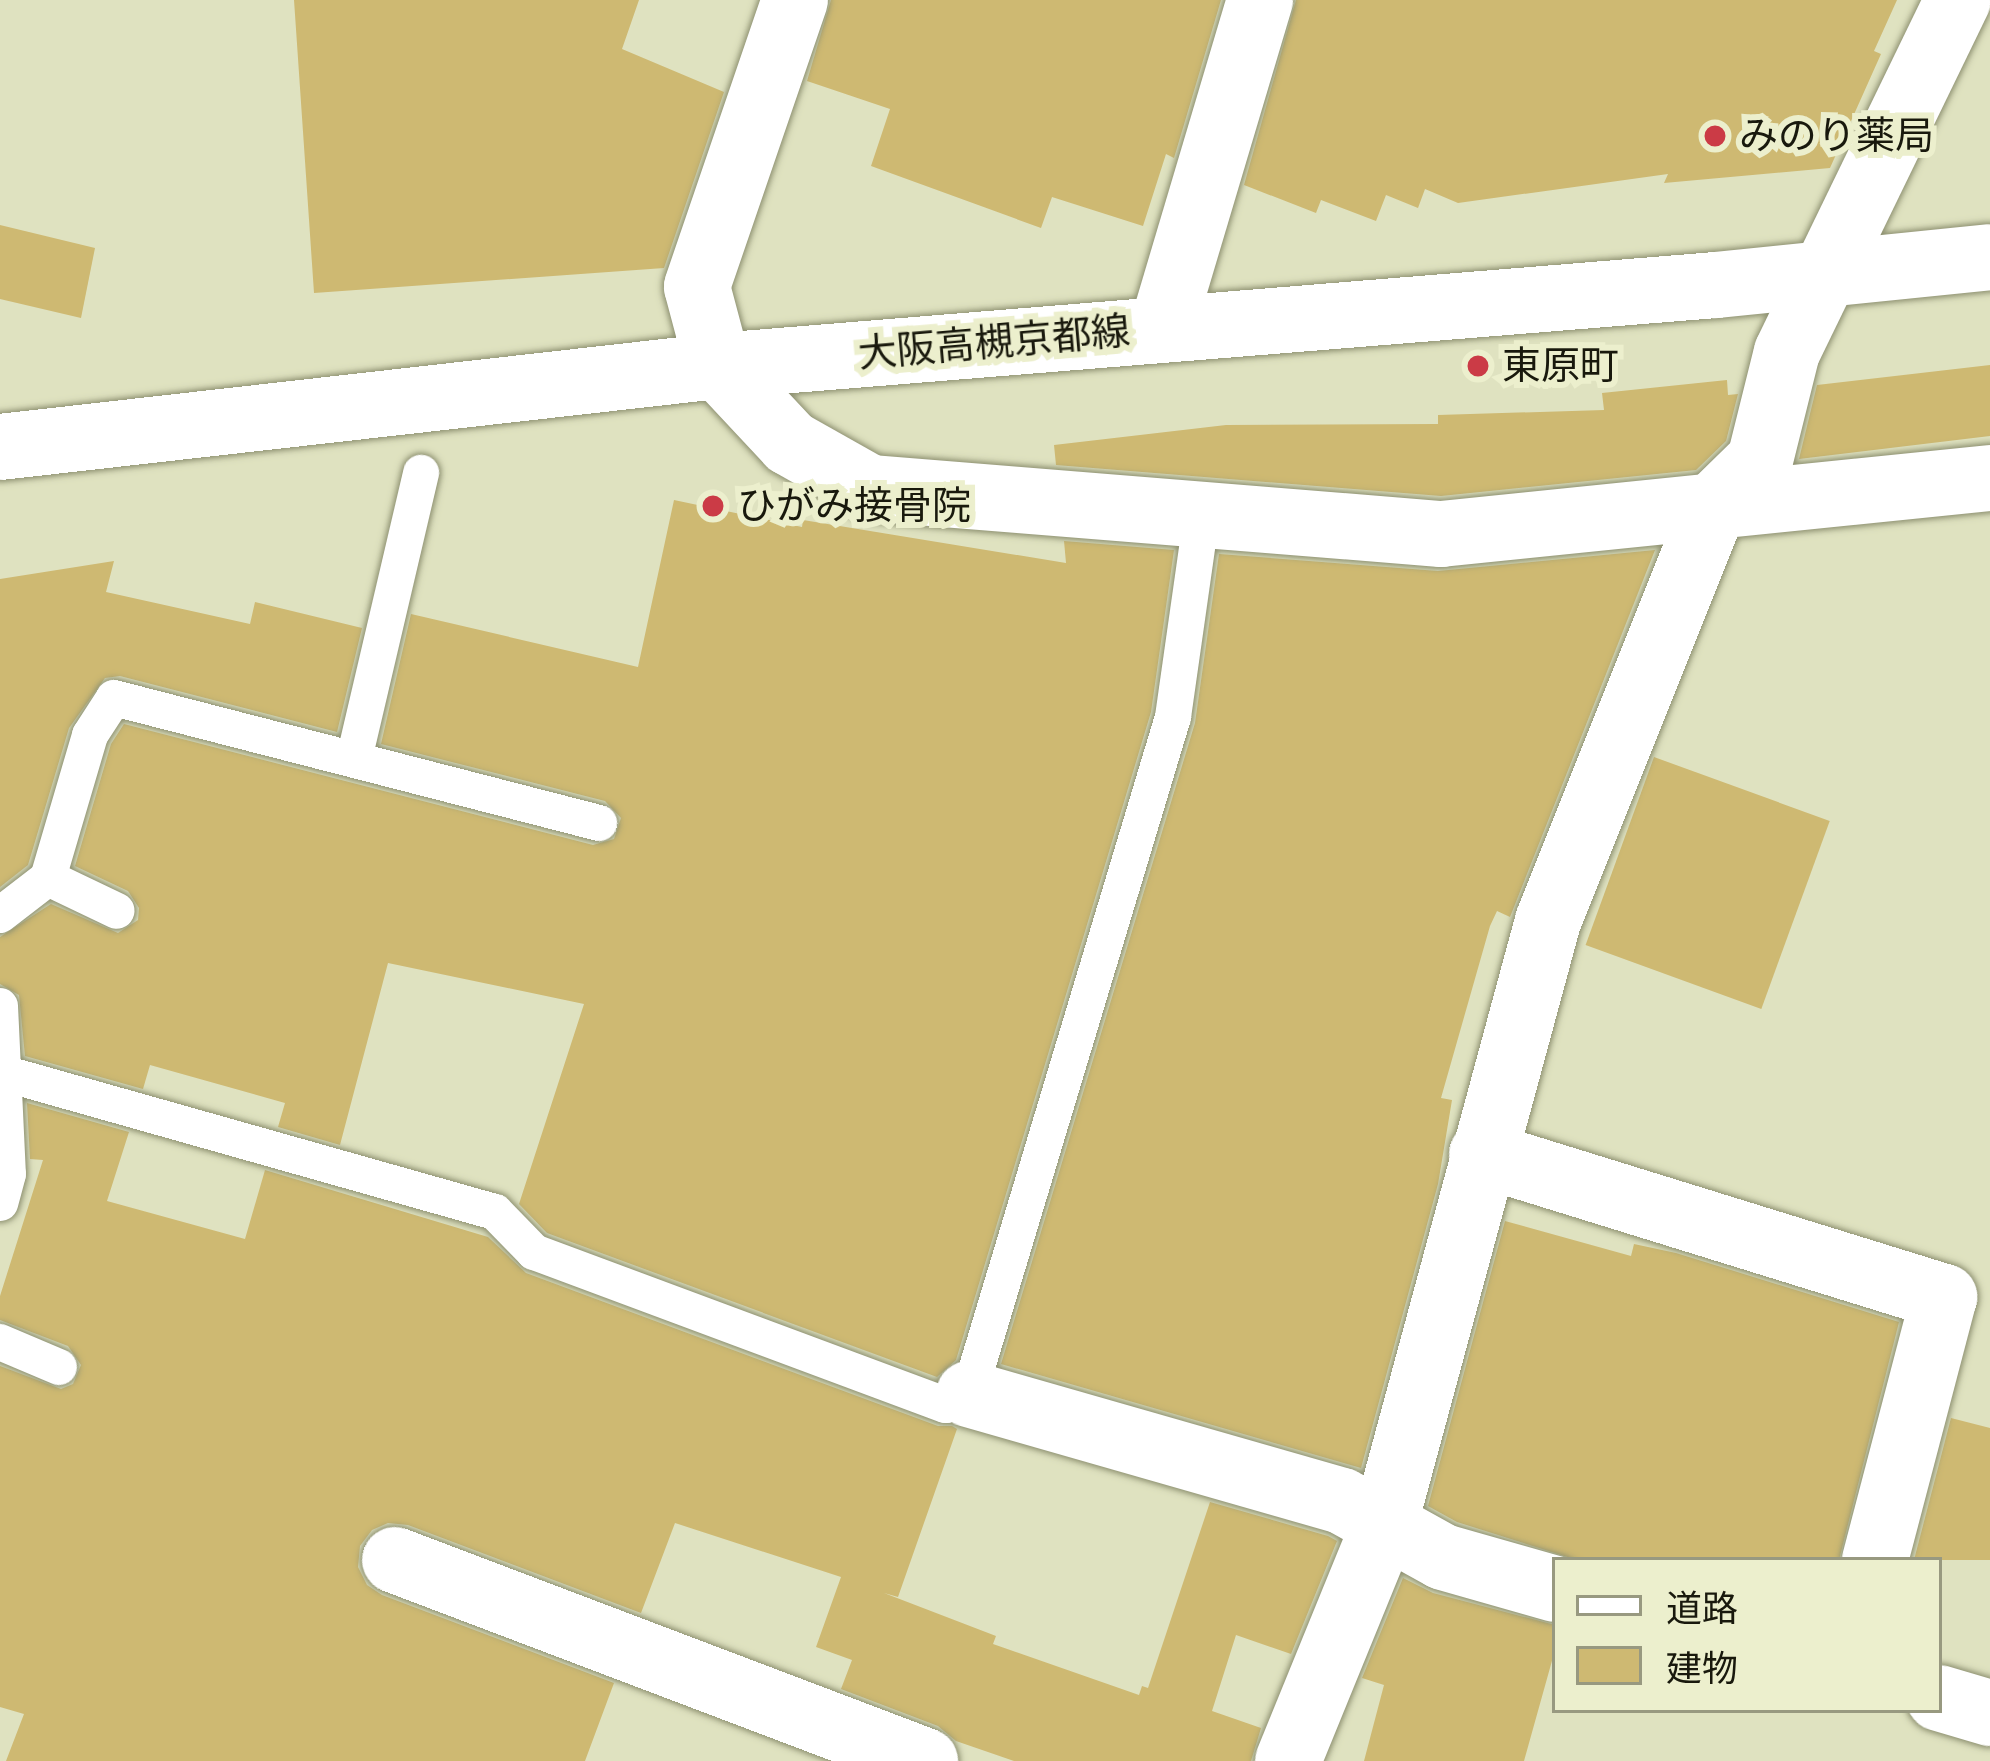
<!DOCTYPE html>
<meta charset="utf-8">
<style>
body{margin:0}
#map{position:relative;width:1990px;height:1761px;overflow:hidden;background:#dfe2c0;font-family:"Roboto Serif","Noto Sans JP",serif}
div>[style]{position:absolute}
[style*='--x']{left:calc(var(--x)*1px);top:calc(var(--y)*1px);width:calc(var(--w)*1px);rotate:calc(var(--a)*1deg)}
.building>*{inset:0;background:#ceb972;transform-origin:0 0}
.roads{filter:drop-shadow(0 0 3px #8d9070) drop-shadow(0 0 3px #8d9070)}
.service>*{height:36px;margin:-18px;padding:0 18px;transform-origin:18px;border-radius:18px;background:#fff}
.minor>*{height:66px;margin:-33px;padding:0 33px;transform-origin:33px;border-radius:33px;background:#fff}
.primary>*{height:66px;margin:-33px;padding:0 33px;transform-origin:33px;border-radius:33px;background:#fff}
.dots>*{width:33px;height:33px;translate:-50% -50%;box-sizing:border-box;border:6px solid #ecefcd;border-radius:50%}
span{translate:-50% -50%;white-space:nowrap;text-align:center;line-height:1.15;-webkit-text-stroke:12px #ecefcd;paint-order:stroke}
.poi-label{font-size:39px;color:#19190d}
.left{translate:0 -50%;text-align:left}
.street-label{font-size:39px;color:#19190d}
.legend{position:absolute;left:1552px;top:1557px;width:390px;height:156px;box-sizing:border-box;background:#ecefcd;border:3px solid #989980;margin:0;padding:15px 21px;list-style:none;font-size:36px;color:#19190d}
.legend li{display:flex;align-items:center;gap:24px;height:60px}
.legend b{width:60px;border:3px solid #989980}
</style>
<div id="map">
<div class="building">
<div style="clip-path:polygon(294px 0,639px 0,622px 49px,724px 92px,664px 268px,314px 293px)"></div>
<div style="clip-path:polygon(831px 0,1221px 0,1174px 158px,1166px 154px,1143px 226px,1052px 197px,1041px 228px,871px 166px,890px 109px,807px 81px)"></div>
<div style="clip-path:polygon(1296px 0,1897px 0,1874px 51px,1881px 54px,1830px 168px,1664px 183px,1668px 174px,1458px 203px,1425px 189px,1418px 208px,1386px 195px,1376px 221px,1321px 200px,1316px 213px,1244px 185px)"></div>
<div style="clip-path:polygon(0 225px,95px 248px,81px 318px,0 299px)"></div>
<div style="clip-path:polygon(1990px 365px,1990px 436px,1799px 459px,1817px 385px)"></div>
<div style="clip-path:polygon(1727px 380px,1728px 395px,1738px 394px,1726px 441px,1696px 470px,1441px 496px,1056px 465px,1054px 445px,1226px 425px,1438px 424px,1438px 415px,1604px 410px,1602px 393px)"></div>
<div style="clip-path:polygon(674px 500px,802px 527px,803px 520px,1066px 563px,1064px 541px,1174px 550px,1151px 712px,956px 1360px,937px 1377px,547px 1233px,519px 1204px,584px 1004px,388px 963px,340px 1145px,278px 1127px,285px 1103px,150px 1065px,143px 1089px,25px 1056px,19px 995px,0 984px,0 937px,51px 904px,118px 933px,138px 920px,139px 908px,128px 891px,75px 866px,111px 744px,124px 724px,593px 845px,614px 839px,621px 818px,605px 801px,381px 744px,411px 614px,638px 667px)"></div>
<div style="clip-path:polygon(1655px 550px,1510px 917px,1497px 911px,1490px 926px,1441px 1098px,1452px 1100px,1438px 1184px,1361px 1468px,1001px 1364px,1195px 723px,1219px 554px,1438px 571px)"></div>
<div style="clip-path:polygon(114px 561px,106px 592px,250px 624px,255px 602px,362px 628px,337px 732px,120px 676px,105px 678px,69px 728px,28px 865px,0 887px,0 579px)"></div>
<div style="left:1654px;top:757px;width:187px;height:200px;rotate:20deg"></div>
<div style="clip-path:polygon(27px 1103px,129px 1132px,107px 1201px,245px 1239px,265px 1170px,488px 1237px,526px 1273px,938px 1426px,952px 1426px,957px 1429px,898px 1597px,884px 1593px,996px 1636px,993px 1644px,1139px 1695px,1142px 1686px,1148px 1688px,1210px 1502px,1328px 1536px,1337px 1541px,1291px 1654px,1236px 1635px,1212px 1711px,1261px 1728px,1251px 1761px,1014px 1761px,956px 1741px,938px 1726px,841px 1689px,852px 1660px,816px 1647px,841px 1577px,675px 1523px,641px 1613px,408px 1525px,388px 1523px,372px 1530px,360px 1546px,358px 1567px,367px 1585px,382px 1595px,614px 1683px,585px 1761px,6px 1761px,24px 1714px,0 1707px,0 1366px,61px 1389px,73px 1384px,81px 1365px,68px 1346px,0 1320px,0 1296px,43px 1160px,30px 1159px)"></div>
<div style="clip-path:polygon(1505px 1221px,1631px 1256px,1634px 1244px,1676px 1253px,1899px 1322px,1839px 1560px,1577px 1560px,1457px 1522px,1428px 1506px)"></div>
<div style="clip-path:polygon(1951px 1418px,1990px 1428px,1990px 1560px,1914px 1560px)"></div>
<div style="clip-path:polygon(1403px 1578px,1433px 1593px,1555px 1625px,1555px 1650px,1524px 1761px,1364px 1761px,1384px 1685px,1362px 1678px)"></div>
</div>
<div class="roads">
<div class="service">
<div style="--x:354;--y:759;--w:294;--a:-76.8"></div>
<div style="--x:48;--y:878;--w:76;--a:25.6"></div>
<div style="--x:0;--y:915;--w:61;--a:-37.6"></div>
<div style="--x:48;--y:878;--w:149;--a:-73.6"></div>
<div style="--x:90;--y:735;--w:44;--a:-57"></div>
<div style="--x:114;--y:698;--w:501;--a:14.45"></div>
<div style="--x:0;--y:1006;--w:168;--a:87.3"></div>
<div style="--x:8;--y:1174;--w:30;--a:105"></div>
<div style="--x:3;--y:1073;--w:511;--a:15.78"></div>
<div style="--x:495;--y:1212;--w:56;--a:45.7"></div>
<div style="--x:534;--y:1252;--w:439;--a:20.4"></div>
<div style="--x:946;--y:1405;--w:25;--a:-26"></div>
<div style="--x:969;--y:1394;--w:707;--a:-73.23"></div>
<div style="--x:1173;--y:717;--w:205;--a:-81.9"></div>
<div style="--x:0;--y:1342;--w:64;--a:23"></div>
</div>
<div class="minor">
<div style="--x:795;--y:0;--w:303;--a:108.9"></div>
<div style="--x:697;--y:287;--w:82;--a:75.1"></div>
<div style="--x:718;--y:366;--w:105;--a:46.9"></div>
<div style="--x:790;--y:443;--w:92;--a:29.4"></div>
<div style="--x:870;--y:488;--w:573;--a:4.61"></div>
<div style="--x:1441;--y:534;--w:552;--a:-5.82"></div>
<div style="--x:1162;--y:329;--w:343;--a:-73.4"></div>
<div style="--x:1482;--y:1154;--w:484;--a:17.2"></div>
<div style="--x:1944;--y:1297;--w:272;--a:104.7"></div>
<div style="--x:969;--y:1394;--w:388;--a:16"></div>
<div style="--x:1342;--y:1501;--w:115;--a:29"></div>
<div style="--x:1443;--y:1557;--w:116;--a:15.9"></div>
<div style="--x:395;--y:1560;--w:567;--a:20.77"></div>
<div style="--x:1939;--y:1698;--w:53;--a:16.4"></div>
<div style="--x:1288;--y:1761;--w:254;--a:-67.8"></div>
<div style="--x:1384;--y:1526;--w:627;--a:-74.83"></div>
<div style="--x:1548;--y:921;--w:448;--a:-68.2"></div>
<div style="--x:1714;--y:505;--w:64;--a:-44.4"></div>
<div style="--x:1760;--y:460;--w:111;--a:-76"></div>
<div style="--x:1787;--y:352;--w:391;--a:-64.1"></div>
</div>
<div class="primary">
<div style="--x:0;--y:447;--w:723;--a:-6.44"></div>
<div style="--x:718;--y:366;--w:1001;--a:-4.64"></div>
<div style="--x:1716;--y:285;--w:275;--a:-5.8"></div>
</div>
</div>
<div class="dots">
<div style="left:1715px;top:136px;background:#cb3b46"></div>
<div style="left:1478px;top:366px;background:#cb3b46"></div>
<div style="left:713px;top:506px;background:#cb3b46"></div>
</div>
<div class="poi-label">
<span class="left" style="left:1739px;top:136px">みのり薬局</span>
<span class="left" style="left:1502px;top:366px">東原町</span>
<span class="left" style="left:737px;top:506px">ひがみ接骨院</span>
</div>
<div class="street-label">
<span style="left:994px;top:343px;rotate:-5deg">大阪高槻京都線</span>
</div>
<ul class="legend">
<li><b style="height:15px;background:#fff"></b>道路</li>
<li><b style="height:33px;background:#ceb972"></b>建物</li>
</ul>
</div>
